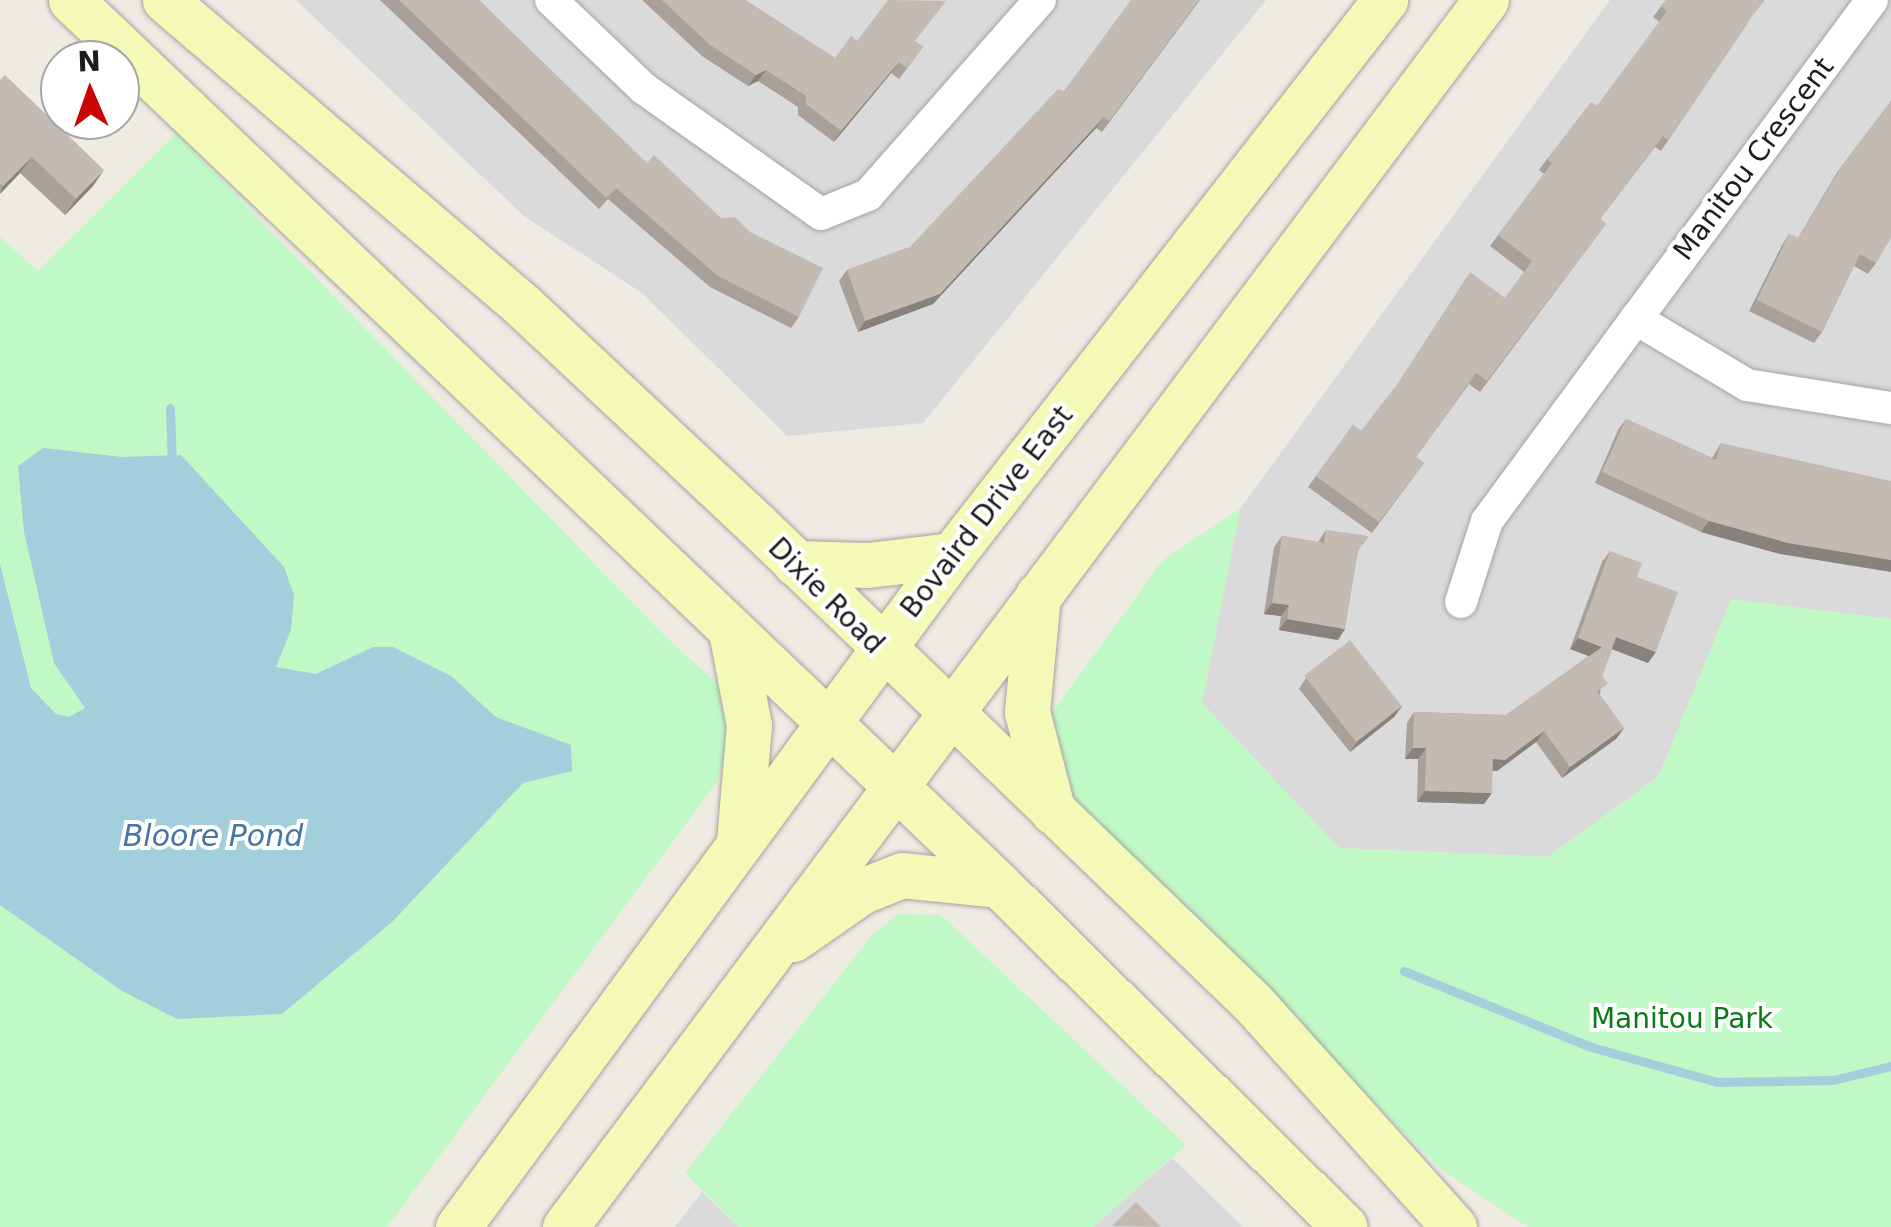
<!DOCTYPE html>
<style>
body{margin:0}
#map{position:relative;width:1891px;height:1227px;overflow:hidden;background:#eeebe3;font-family:"DejaVu Sans",sans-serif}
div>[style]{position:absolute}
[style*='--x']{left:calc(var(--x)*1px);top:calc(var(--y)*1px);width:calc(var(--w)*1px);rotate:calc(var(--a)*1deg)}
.residential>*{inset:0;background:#dbdada}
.park>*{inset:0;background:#c0f9c5}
.water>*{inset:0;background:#a3cedc}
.stream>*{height:9px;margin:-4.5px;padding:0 4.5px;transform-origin:4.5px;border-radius:4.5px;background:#a3cedc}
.roads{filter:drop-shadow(0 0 2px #a4a4a4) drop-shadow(0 0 2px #a4a4a4)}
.street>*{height:32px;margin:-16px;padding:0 16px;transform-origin:16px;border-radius:16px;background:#fff}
.secondary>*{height:45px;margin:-22.5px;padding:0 22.5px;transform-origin:22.5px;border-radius:22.5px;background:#f4f9b7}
.wall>*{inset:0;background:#a8a099}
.shaded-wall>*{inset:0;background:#88827d}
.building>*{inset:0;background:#c3bab2;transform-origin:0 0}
span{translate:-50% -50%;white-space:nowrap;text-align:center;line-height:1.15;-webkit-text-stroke:8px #fff;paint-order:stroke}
.street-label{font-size:28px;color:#1d1d1d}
.park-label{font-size:28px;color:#0c7a17}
.water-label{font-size:30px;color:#4875a3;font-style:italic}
.north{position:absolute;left:40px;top:40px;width:100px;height:100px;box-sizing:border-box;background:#fff;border:2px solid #a5a5a5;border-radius:50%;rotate:358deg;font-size:28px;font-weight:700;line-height:40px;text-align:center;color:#1d1d1d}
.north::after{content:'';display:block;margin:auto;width:35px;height:45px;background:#c80502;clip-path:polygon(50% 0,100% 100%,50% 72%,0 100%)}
</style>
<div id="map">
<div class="residential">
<div style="clip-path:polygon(296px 0,1266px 0,923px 423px,787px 436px,642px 293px,524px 216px)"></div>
<div style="clip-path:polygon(1610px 0,1891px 0,1891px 619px,1731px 600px,1659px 776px,1548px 857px,1339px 848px,1202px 703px,1240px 509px)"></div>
<div style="clip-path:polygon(1172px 1158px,1243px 1227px,1093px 1227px)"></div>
<div style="clip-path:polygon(702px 1192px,739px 1227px,675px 1227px)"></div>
</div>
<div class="park">
<div style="clip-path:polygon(176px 134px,668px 639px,746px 709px,737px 716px,717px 782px,387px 1227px,0 1227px,0 237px,38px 271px)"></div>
<div style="clip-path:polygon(1240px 509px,1202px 703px,1339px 848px,1548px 857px,1659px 776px,1731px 599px,1891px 619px,1891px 1227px,1528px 1227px,1442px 1170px,1022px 754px,1163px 560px)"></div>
<div style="clip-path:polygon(898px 914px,941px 915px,1186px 1145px,1093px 1227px,739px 1227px,685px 1173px,872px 935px)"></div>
</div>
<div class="water">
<div style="clip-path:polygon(43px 448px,122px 457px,181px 455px,284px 567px,294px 595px,291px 630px,276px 667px,316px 674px,373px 647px,393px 647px,451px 676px,496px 717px,571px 745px,572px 771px,523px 783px,393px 921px,282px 1014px,177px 1019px,122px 991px,0 905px,0 564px,31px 688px,56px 714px,69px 717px,85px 708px,54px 663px,24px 532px,18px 466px)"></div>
</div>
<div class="stream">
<div style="--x:170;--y:408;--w:57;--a:88"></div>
<div style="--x:1404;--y:971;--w:202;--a:22.1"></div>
<div style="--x:1591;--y:1047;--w:131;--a:15.5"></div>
<div style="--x:1717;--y:1082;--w:116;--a:-1"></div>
<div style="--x:1833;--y:1080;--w:60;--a:-13.6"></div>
</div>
<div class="roads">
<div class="street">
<div style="--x:551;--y:0;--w:127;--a:43.7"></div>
<div style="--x:643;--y:88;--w:218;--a:35.3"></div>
<div style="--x:821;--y:214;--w:51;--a:-22"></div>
<div style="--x:868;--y:195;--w:260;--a:-48.6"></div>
<div style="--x:1636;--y:319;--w:397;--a:-53.5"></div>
<div style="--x:1461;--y:602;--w:85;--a:-72.2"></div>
<div style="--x:1487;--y:521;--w:251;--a:-53.6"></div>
<div style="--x:1636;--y:319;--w:129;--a:30.7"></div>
<div style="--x:1747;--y:385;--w:146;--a:9.1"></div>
</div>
<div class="secondary">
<div style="--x:71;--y:0;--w:1282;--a:43.64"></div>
<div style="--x:999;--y:885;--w:486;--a:44.7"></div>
<div style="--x:165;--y:0;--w:470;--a:40.5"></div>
<div style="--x:522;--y:305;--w:322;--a:43.1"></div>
<div style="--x:757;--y:525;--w:689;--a:43.94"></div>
<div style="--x:1253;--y:1003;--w:301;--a:48.1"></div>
<div style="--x:795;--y:563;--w:73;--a:1.6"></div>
<div style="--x:868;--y:565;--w:85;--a:-6.8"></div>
<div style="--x:1038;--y:595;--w:118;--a:95.4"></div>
<div style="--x:1027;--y:712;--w:103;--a:75.4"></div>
<div style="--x:731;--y:631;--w:96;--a:79.2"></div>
<div style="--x:749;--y:725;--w:117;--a:94.9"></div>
<div style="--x:793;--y:939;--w:84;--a:-34.8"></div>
<div style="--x:862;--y:891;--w:43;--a:-21.8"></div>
<div style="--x:902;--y:875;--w:98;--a:5.9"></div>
<div style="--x:458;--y:1227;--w:834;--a:-53.68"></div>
<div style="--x:952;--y:555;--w:704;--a:-52.04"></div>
<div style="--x:565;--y:1227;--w:1534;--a:-53.11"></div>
</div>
</div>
<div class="wall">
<div style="clip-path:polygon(380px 0,479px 0,799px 317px,791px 328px,710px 287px,608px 199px,599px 209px)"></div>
<div style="clip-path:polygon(642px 0,745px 0,835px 58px,857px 41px,916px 42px,923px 47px,899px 79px,891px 73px,834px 142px,798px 115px,798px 107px,758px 81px,748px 86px,702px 56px)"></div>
<div style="clip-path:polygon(1200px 0,1102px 132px,1096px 128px,933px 304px,858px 332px,839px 281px,847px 270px,910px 247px,1064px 91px)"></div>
<div style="clip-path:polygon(1666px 0,1747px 24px,1661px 151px,1655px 147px,1600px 219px,1606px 224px,1480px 392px,1469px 384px,1416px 457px,1424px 463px,1372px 533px,1308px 487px,1353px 425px,1361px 431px,1505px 298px,1524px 272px,1490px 246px,1544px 174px,1539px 170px,1547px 159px,1597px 106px,1660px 22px,1653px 17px)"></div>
<div style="clip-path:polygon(0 80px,93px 186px,65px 215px,20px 173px,0 194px)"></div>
<div style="clip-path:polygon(1891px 101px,1876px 263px,1868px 274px,1854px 266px,1822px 332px,1814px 343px,1749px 311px,1782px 245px,1789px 234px,1798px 238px,1838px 171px)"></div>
<div style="clip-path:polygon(1626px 419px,1712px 458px,1721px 443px,1780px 554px,1701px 532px,1595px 483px,1618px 430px)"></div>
<div style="clip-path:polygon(1326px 530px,1358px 552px,1338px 640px,1279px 630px,1281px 616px,1264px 614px,1274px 547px,1282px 536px,1318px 542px)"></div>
<div style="clip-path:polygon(1610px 551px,1637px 577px,1648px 663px,1612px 649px,1602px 676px,1600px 695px,1624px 728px,1616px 739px,1562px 778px,1536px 742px,1497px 771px,1492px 771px,1484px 804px,1417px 802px,1418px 759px,1405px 759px,1407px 723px,1414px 712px,1506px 715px,1589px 656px,1570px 649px,1602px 562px)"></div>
<div style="clip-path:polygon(1306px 678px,1402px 706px,1394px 717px,1350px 752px,1299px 689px)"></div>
</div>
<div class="shaded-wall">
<div style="clip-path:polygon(899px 62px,891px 73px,834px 142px,841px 131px)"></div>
<div style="clip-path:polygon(766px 70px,758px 81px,748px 86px,756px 75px)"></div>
<div style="clip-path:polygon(1104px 117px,1096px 128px,933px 304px,858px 332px,865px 321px)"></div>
<div style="clip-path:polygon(32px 157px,20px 173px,0 194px,3px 186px)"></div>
<div style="clip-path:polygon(104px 170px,93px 186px,65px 215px,76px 199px)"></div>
<div style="clip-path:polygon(1709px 521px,1891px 560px,1891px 572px,1780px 554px,1701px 532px)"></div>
<div style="clip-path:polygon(1272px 603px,1289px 605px,1281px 616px,1264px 614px)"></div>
<div style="clip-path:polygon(1287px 619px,1345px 629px,1338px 640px,1279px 630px)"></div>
<div style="clip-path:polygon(1616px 637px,1656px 652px,1648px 663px,1609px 648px)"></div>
<div style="clip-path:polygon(1578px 638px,1602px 647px,1594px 658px,1570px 649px)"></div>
<div style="clip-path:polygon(1402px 706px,1394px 717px,1350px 752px,1358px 741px)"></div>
<div style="clip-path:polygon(1624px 728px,1616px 739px,1562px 778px,1570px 767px)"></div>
<div style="clip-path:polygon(1544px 731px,1536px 742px,1497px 771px,1485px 770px,1493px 759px)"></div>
<div style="clip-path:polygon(1413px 748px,1426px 748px,1418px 759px,1405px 759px)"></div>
<div style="clip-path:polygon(1425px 791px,1492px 793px,1484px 804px,1417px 802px)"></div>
</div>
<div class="building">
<div style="clip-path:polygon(399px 0,479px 0,647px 163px,654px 155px,721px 218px,735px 217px,750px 232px,823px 268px,799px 317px,718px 276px,616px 188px,606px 198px)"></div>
<div style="clip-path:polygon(662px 0,745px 0,835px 58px,851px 36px,857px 41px,888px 0,946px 1px,915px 41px,923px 47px,907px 68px,899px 62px,841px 131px,806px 104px,806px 96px,766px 70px,756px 75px,710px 45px)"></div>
<div style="clip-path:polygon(1131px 0,1199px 0,1109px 121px,1104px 117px,940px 294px,865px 321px,847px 270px,910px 247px,1058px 89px,1064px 91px)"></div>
<div style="clip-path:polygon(1666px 0,1765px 0,1753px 15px,1668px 140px,1663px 136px,1600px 219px,1606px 224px,1487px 381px,1476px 373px,1416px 457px,1424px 463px,1379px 522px,1316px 476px,1353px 425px,1361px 431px,1398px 383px,1470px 272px,1505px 298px,1532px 261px,1498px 235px,1552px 163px,1547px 159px,1591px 102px,1597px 106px,1667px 11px,1661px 6px)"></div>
<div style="clip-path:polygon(5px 75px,104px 170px,76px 199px,32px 157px,3px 186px,0 183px,0 80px)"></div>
<div style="clip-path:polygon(1891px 101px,1891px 238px,1876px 263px,1860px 254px,1822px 332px,1757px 300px,1789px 234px,1798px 238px,1846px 160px)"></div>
<div style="clip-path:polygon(1626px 419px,1716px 460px,1721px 443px,1891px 481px,1891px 560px,1788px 543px,1709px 521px,1602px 472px)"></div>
<div style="clip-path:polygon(1326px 530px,1369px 536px,1358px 551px,1345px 629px,1287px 619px,1289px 605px,1272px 603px,1282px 536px,1324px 543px)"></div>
<div style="clip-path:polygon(1610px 551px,1642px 563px,1637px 577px,1678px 592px,1656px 652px,1616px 637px,1602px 676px,1608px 684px,1597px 691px,1624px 728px,1570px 767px,1544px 731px,1505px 760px,1493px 759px,1492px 793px,1425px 791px,1426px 748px,1413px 748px,1414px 712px,1506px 715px,1602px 647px,1578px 638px)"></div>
<div style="left:1350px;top:640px;width:84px;height:58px;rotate:52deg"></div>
<div style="clip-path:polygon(1136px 1202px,1161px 1227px,1112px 1226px)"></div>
</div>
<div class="street-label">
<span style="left:1754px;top:159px;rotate:-53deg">Manitou Crescent</span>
<span style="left:987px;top:512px;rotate:-52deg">Bovaird Drive East</span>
<span style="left:826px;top:596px;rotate:45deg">Dixie Road</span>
</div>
<div class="park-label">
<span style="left:1682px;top:1019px">Manitou Park</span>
</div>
<div class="water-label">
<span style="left:213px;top:836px">Bloore Pond</span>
</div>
<div class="north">N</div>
</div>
